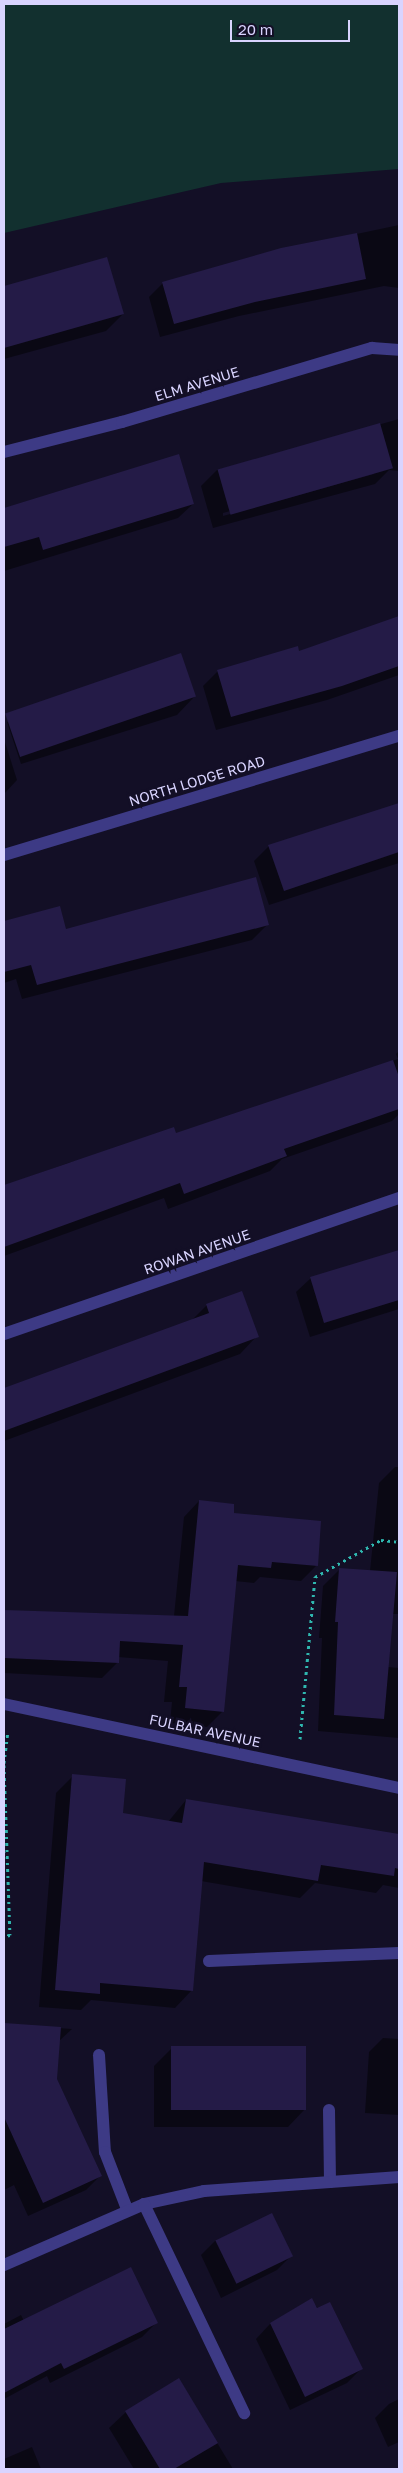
<!DOCTYPE html>
<style>
body{margin:0}
#map{position:relative;width:403px;height:2473px;overflow:hidden;background:#130f26;font-family:"Golos Text",sans-serif}
div>[style]{position:absolute}
[style*='--x']{left:calc(var(--x)*1px);top:calc(var(--y)*1px);width:calc(var(--w)*1px);rotate:calc(var(--a)*1deg)}
.green>*{inset:0;background:#12302f}
.shadow>*{inset:0;background:#0007}
.building>*{inset:0;background:#241b47;transform-origin:0 0}
.path>*{height:3px;margin-top:-1.5px;transform-origin:0;background:repeating-linear-gradient(90deg,#2fb8b0 0 2.5px,transparent 0 6.5px)}
.service>*{height:12px;margin:-6px;padding:0 6px;transform-origin:6px;border-radius:6px;background:#3d3a85}
.minor>*{height:12px;margin:-6px;padding:0 6px;transform-origin:6px;border-radius:6px;background:#3d3a85}
span{translate:-50% -50%;white-space:nowrap;text-align:center;line-height:1.15;-webkit-text-stroke:5px #130f26;paint-order:stroke}
.street-label{font-size:14px;color:#d9d4ff}
.frame{position:absolute;inset:0;border:5px solid #d9d4ff;pointer-events:none}
.scale{position:absolute;left:230px;top:20px;width:120px;height:22px;box-sizing:border-box;border:2px solid #d9d4ff;border-top:0;padding-left:6px;font-size:15px;line-height:18px;white-space:nowrap;color:#d9d4ff;-webkit-text-stroke:4px #130f26;paint-order:stroke}
</style>
<div id="map">
<div class="green">
<div style="clip-path:polygon(4px 4px,399px 4px,399px 169px,221px 183px,4px 233px)"></div>
</div>
<div class="shadow">
<div style="clip-path:polygon(399px 225px,399px 288px,384px 286px,239px 316px,160px 337px,149px 297px,163px 283px,281px 250px)"></div>
<div style="clip-path:polygon(106px 258px,123px 314px,106px 331px,4px 359px,4px 287px)"></div>
<div style="clip-path:polygon(evenodd,399px 419px,399px 471px,389px 470px,375px 484px,213px 528px,201px 486px,217px 470px,399px 419px,374px 472px,374px 474px,223px 516px,223px 513px,374px 472px)"></div>
<div style="clip-path:polygon(178px 456px,193px 504px,178px 518px,4px 571px,4px 509px)"></div>
<div style="clip-path:polygon(399px 617px,399px 675px,327px 700px,216px 730px,203px 686px,218px 671px,298px 652px)"></div>
<div style="clip-path:polygon(194px 697px,177px 715px,21px 764px,7px 722px)"></div>
<div style="clip-path:polygon(4px 739px,17px 780px,4px 794px)"></div>
<div style="clip-path:polygon(399px 805px,399px 863px,269px 905px,254px 861px,269px 846px)"></div>
<div style="clip-path:polygon(59px 907px,65px 931px,268px 924px,252px 940px,22px 999px,16px 979px,4px 983px,4px 923px)"></div>
<div style="clip-path:polygon(399px 1051px,399px 1114px,392px 1121px,282px 1159px,270px 1171px,168px 1209px,164px 1198px,4px 1256px,4px 1186px,68px 1163px,175px 1135px,398px 1059px,396px 1054px)"></div>
<div style="clip-path:polygon(399px 1251px,399px 1309px,310px 1337px,296px 1292px,311px 1278px)"></div>
<div style="clip-path:polygon(207px 1305px,257px 1336px,240px 1354px,4px 1441px,4px 1390px,191px 1321px)"></div>
<div style="clip-path:polygon(395px 1467px,399px 1467px,399px 1614px,392px 1614px,388px 1667px,399px 1668px,399px 1738px,318px 1731px,322px 1638px,319px 1638px,323px 1586px,340px 1569px,370px 1571px,379px 1483px)"></div>
<div style="clip-path:polygon(199px 1501px,232px 1514px,316px 1566px,301px 1581px,260px 1577px,254px 1583px,235px 1581px,223px 1711px,207px 1727px,170px 1723px,172px 1702px,164px 1702px,168px 1661px,118px 1657px,118px 1662px,102px 1678px,4px 1673px,4px 1611px,174px 1616px,184px 1517px)"></div>
<div style="clip-path:polygon(73px 1776px,122px 1814px,168px 1822px,186px 1800px,399px 1835px,399px 1888px,383px 1885px,376px 1893px,315px 1883px,300px 1898px,201px 1881px,192px 1990px,175px 2008px,91px 2000px,81px 2010px,39px 2007px,56px 1793px)"></div>
<div style="clip-path:polygon(4px 2024px,72px 2029px,58px 2042px,4px 2065px)"></div>
<div style="clip-path:polygon(383px 2038px,399px 2039px,399px 2115px,365px 2113px,369px 2052px)"></div>
<div style="clip-path:polygon(171px 2049px,305px 2109px,288px 2127px,154px 2127px,154px 2066px)"></div>
<div style="clip-path:polygon(59px 2087px,100px 2176px,86px 2190px,28px 2216px,14px 2185px,4px 2190px,4px 2115px)"></div>
<div style="clip-path:polygon(272px 2215px,291px 2256px,277px 2270px,221px 2298px,201px 2255px,215px 2241px)"></div>
<div style="clip-path:polygon(311px 2299px,361px 2369px,347px 2383px,290px 2410px,256px 2339px,270px 2324px)"></div>
<div style="clip-path:polygon(21px 2315px,24px 2321px,157px 2322px,142px 2337px,50px 2383px,47px 2376px,4px 2399px,4px 2324px)"></div>
<div style="clip-path:polygon(179px 2380px,233px 2469px,134px 2469px,109px 2428px,126px 2412px)"></div>
<div style="clip-path:polygon(399px 2399px,399px 2442px,388px 2447px,375px 2418px,389px 2404px)"></div>
<div style="clip-path:polygon(32px 2447px,41px 2469px,4px 2469px,4px 2459px)"></div>
</div>
<div class="building">
<div style="clip-path:polygon(357px 233px,366px 279px,255px 302px,174px 324px,162px 282px,281px 248px)"></div>
<div style="clip-path:polygon(107px 257px,124px 314px,4px 348px,4px 286px)"></div>
<div style="left:380px;top:423px;width:47px;height:169px;rotate:74deg"></div>
<div style="clip-path:polygon(179px 454px,194px 504px,43px 550px,39px 537px,4px 547px,4px 508px)"></div>
<div style="clip-path:polygon(399px 616px,399px 666px,342px 686px,231px 717px,217px 670px,298px 646px,299px 651px)"></div>
<div style="left:181px;top:653px;width:46px;height:186px;rotate:71deg"></div>
<div style="clip-path:polygon(399px 803px,399px 852px,284px 891px,268px 845px)"></div>
<div style="clip-path:polygon(256px 877px,269px 925px,37px 985px,31px 965px,4px 972px,4px 921px,60px 906px,66px 929px)"></div>
<div style="clip-path:polygon(393px 1060px,399px 1077px,399px 1109px,284px 1149px,287px 1156px,184px 1194px,180px 1183px,4px 1247px,4px 1185px,174px 1127px,176px 1133px)"></div>
<div style="clip-path:polygon(399px 1250px,399px 1300px,324px 1323px,310px 1277px)"></div>
<div style="clip-path:polygon(242px 1291px,259px 1337px,4px 1431px,4px 1388px,209px 1313px,206px 1304px)"></div>
<div style="clip-path:polygon(199px 1500px,234px 1504px,234px 1513px,321px 1521px,318px 1566px,272px 1562px,271px 1568px,238px 1565px,224px 1712px,185px 1708px,187px 1687px,179px 1687px,183px 1645px,120px 1641px,119px 1663px,4px 1658px,4px 1610px,188px 1616px)"></div>
<div style="clip-path:polygon(339px 1568px,397px 1572px,384px 1719px,334px 1715px,338px 1622px,335px 1622px)"></div>
<div style="clip-path:polygon(72px 1774px,126px 1779px,123px 1813px,182px 1823px,186px 1799px,399px 1834px,399px 1869px,395px 1868px,394px 1876px,321px 1865px,318px 1881px,204px 1862px,193px 1991px,100px 1983px,100px 1994px,55px 1990px)"></div>
<div style="clip-path:polygon(4px 2023px,61px 2027px,57px 2079px,102px 2176px,43px 2203px,4px 2117px)"></div>
<div style="left:306px;top:2046px;width:64px;height:135px;rotate:90deg"></div>
<div style="left:272px;top:2213px;width:48px;height:63px;rotate:64deg"></div>
<div style="clip-path:polygon(131px 2267px,158px 2323px,64px 2369px,61px 2363px,4px 2393px,4px 2329px)"></div>
<div style="clip-path:polygon(312px 2298px,317px 2308px,330px 2302px,363px 2369px,305px 2397px,270px 2323px)"></div>
<div style="clip-path:polygon(179px 2378px,218px 2443px,174px 2469px,160px 2469px,125px 2411px)"></div>
</div>
<div class="path">
<div style="--x:300;--y:1739;--w:163;--a:-84.7"></div>
<div style="--x:315;--y:1577;--w:76;--a:-29.3"></div>
<div style="--x:381;--y:1540;--w:18;--a:6"></div>
<div style="--x:4;--y:1763;--w:31;--a:-83"></div>
<div style="--x:4;--y:1765;--w:170;--a:88"></div>
<div style="--x:10;--y:1935;--w:6;--a:171"></div>
</div>
<div class="service">
<div style="--x:209;--y:1961;--w:190;--a:-2.4"></div>
<div style="--x:99;--y:2055;--w:97;--a:86.5"></div>
<div style="--x:105;--y:2152;--w:61;--a:68.9"></div>
<div style="--x:329;--y:2110;--w:72;--a:89.2"></div>
<div style="--x:144;--y:2204;--w:61;--a:-12.2"></div>
<div style="--x:204;--y:2191;--w:196;--a:-4.1"></div>
<div style="--x:4;--y:2265;--w:153;--a:-23.5"></div>
<div style="--x:144;--y:2204;--w:232;--a:64.4"></div>
</div>
<div class="minor">
<div style="--x:4;--y:452;--w:122;--a:-14.3"></div>
<div style="--x:122;--y:422;--w:261;--a:-16.5"></div>
<div style="--x:372;--y:348;--w:27;--a:4"></div>
<div style="--x:4;--y:855;--w:413;--a:-16.8"></div>
<div style="--x:4;--y:1334;--w:418;--a:-19"></div>
<div style="--x:4;--y:1704;--w:404;--a:12"></div>
</div>
<div class="street-label">
<span style="left:197px;top:384px;rotate:-17deg">ELM AVENUE</span>
<span style="left:197px;top:781px;rotate:-17deg">NORTH LODGE ROAD</span>
<span style="left:197px;top:1252px;rotate:-19deg">ROWAN AVENUE</span>
<span style="left:205px;top:1731px;rotate:12deg">FULBAR AVENUE</span>
</div>
<div class="frame"></div>
<div class="scale">20 m</div>
</div>
